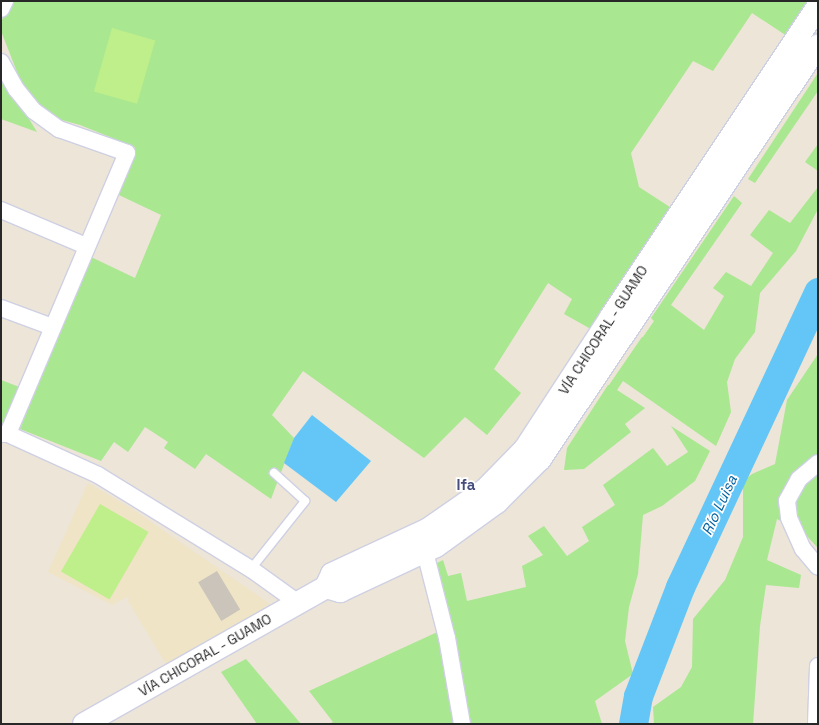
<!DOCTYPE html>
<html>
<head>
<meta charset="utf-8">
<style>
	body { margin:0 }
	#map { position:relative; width:819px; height:725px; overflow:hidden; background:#ece5d8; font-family:"Space Grotesk",sans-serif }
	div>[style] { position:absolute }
	.education>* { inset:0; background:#efe4c6 }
	.green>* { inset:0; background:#a9e790 }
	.pitch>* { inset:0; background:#bfef8b; transform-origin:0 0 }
	.water>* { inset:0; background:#63c6f6 }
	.river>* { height:29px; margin:-14.5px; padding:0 14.5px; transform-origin:14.5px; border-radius:14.5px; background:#63c6f6 }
	.building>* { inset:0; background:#cac4bb; transform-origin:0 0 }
	.roads { filter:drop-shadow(1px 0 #ced0e3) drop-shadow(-1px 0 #ced0e3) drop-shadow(0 1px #ced0e3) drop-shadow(0 -1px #ced0e3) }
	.lane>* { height:8px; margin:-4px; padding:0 4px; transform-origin:4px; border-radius:4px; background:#fff }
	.street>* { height:16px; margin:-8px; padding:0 8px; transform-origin:8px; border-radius:8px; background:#fff }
	.secondary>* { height:22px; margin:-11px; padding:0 11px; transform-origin:11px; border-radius:11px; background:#fff }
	span { translate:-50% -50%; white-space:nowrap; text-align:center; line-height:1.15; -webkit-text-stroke:3.5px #fff; paint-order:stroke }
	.street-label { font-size:14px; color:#282828 }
	.neighbourhood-label { font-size:15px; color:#464c7b; font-weight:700 }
	.water-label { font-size:15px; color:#0461a0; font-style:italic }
	.frame { position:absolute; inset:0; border:2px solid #282828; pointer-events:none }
</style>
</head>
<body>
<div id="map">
	<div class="education">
		<i style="clip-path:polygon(88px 483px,132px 509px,270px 604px,167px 666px,128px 601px,129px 596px,112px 605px,48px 572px)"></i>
	</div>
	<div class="green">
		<i style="clip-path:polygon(11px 1px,814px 1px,790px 38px,752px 13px,713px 71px,693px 61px,631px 153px,639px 187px,676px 211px,598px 333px,564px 314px,572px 299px,548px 283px,494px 369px,521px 393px,487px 435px,465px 417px,424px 458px,303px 371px,272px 415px,294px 438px,271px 499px,206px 454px,195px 469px,164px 448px,168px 442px,145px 427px,128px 452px,114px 442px,101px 461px,20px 429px,91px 257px,135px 278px,161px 215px,119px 195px,135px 147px,80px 125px,58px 119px,37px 104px,19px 77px,1px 31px,1px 22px)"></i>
		<i style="clip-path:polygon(1px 73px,37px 132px,1px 119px)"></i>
		<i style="clip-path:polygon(818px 73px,818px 91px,755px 183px,748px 179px)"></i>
		<i style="clip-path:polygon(818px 144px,818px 171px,805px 162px)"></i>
		<i style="clip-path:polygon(818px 187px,818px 209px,796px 251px,760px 293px,755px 332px,735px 359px,727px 382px,731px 412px,716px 446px,623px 381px,617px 390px,645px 408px,625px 424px,631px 432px,584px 469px,564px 470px,567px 448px,608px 385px,609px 385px,642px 337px,643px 337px,654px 321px,651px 318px,734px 196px,742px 203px,671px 305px,704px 330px,724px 296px,713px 288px,726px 272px,751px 286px,773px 253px,750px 235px,769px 210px,790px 223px)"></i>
		<i style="clip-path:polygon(818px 354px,818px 548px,805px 534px,777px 519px,767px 560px,801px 575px,799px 588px,766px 585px,760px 626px,753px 724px,654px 724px,653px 707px,681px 687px,692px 667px,693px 619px,725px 580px,743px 537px,743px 481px,752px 474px,775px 464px,787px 400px)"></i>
		<i style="clip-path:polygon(1px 380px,22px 388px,5px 428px,1px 428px)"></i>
		<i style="clip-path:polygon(671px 426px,710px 451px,695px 481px,662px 506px,643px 515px,638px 574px,629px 607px,625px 641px,633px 674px,595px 701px,602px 724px,329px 724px,333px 722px,309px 691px,444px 629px,425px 569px,443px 560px,448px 576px,461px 573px,467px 601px,526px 587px,522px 566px,543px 555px,528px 536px,544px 526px,567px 556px,589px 541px,582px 527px,615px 505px,603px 485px,653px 448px,667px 466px,688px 452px)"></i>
		<i style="clip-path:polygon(246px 659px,301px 724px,257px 724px,221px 672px)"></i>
	</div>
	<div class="pitch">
		<i style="left:112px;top:28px;width:45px;height:66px;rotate:16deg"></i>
		<i style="left:100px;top:504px;width:56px;height:78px;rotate:30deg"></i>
	</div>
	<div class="water">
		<i style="clip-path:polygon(312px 415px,371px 461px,336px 502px,284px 463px,294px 438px)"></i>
	</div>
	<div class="river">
		<i style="left:633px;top:724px;width:28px;rotate:-80deg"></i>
		<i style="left:638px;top:696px;width:117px;rotate:-68.9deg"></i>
		<i style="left:680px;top:587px;width:326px;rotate:-64.9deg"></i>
	</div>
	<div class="building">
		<i style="left:217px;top:571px;width:45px;height:22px;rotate:59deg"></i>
	</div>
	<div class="roads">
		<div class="lane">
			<i style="left:251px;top:569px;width:87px;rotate:-51.5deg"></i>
			<i style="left:305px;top:501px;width:42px;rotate:-137.9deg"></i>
		</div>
		<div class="street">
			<i style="left:1px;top:9px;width:9px;rotate:-63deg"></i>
			<i style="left:1px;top:62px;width:31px;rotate:61deg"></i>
			<i style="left:16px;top:89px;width:28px;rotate:51deg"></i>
			<i style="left:34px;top:111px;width:31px;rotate:36deg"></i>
			<i style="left:59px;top:129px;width:72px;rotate:19.4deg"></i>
			<i style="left:127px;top:153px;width:305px;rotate:113deg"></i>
			<i style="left:1px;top:210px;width:92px;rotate:23deg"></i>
			<i style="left:1px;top:308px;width:54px;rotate:20.4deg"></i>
			<i style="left:1px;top:434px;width:7px"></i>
			<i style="left:8px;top:434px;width:99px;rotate:24.5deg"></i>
			<i style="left:98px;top:475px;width:180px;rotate:31.6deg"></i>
			<i style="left:251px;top:569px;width:57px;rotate:35.7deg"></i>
			<i style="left:818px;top:463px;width:25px;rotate:140deg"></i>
			<i style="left:799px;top:479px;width:25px;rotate:119deg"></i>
			<i style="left:787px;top:501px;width:17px;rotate:83deg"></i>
			<i style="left:789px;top:518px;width:34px;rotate:66deg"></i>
			<i style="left:803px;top:549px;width:23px;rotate:50deg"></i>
			<i style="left:425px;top:552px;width:89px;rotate:75.7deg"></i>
			<i style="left:447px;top:638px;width:87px;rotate:80.1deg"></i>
			<i style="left:816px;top:724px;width:58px;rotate:-88deg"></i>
		</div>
		<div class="secondary">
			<i style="left:326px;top:587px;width:15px;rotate:16deg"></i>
			<i style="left:340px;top:591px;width:106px;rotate:-25.1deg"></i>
			<i style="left:436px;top:546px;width:75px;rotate:-35.8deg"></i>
			<i style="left:497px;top:502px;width:61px;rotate:-45deg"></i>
			<i style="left:540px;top:459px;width:498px;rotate:-56.1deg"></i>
			<i style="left:84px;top:724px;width:278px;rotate:-29.5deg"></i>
			<i style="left:326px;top:587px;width:14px;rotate:-65deg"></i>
			<i style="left:332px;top:574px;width:105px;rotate:-24.9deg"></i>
			<i style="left:427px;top:530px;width:72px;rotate:-34.8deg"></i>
			<i style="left:486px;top:489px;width:56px;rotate:-45.7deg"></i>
			<i style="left:525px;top:449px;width:158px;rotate:-56.9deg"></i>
			<i style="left:611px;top:317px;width:373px;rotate:-56.3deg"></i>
		</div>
	</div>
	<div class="street-label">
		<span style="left:603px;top:330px;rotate:-57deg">VÍA CHICORAL - GUAMO</span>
		<span style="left:205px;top:655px;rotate:-30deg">VÍA CHICORAL - GUAMO</span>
	</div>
	<div class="neighbourhood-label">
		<span style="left:466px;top:485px">Ifa</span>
	</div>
	<div class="water-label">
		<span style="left:719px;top:505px;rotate:-65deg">Río Luisa</span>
	</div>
	<div class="frame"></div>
</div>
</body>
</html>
